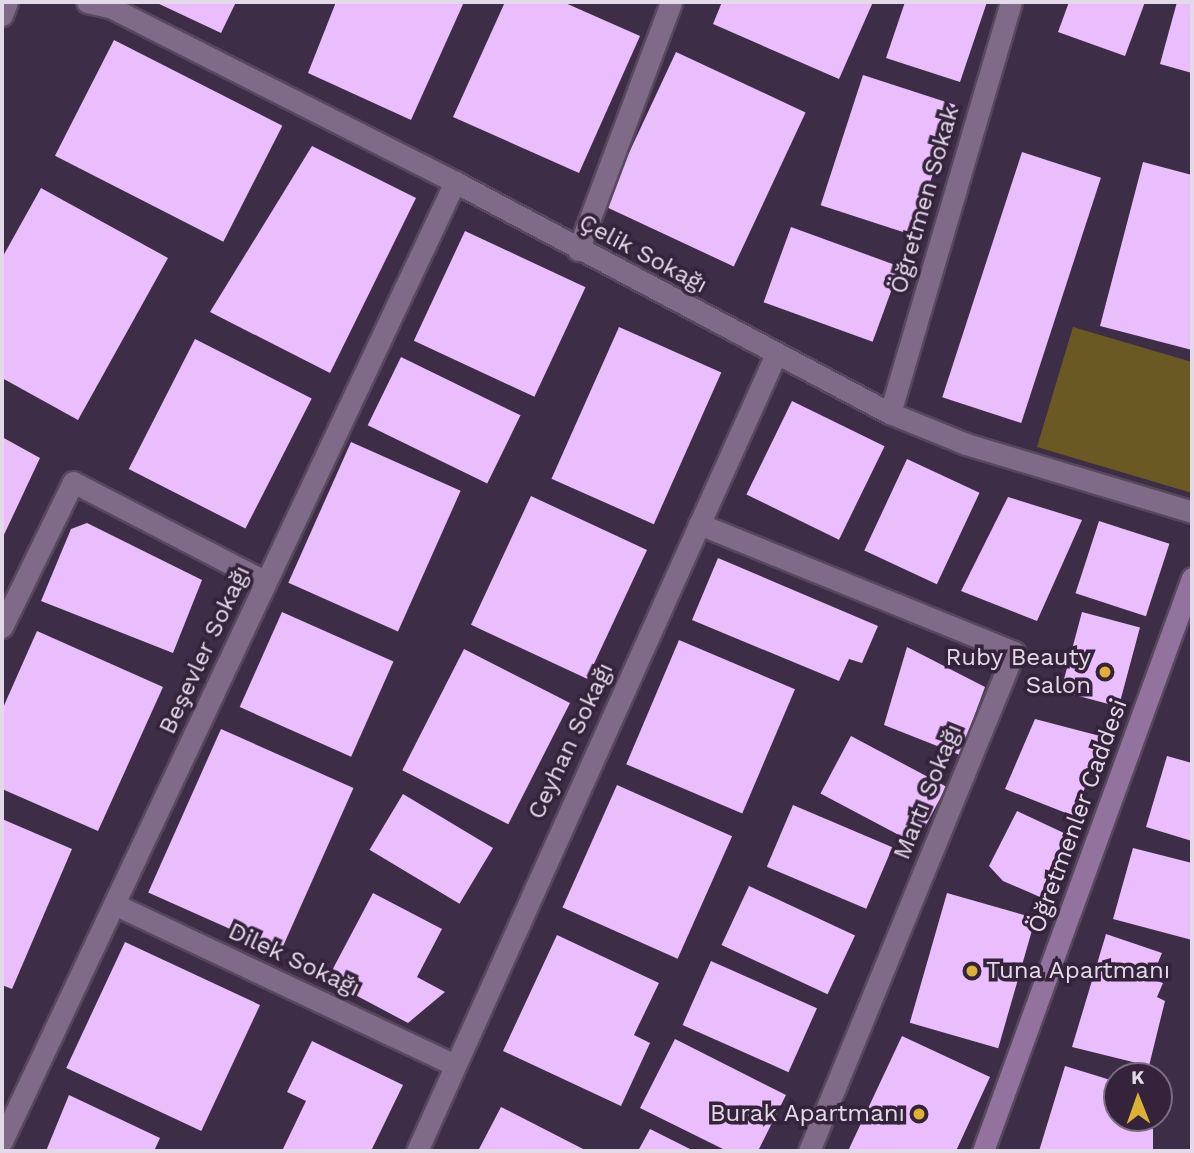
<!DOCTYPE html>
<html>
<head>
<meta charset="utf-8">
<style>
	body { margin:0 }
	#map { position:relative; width:1194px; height:1153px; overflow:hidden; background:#3e2d46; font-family:"Work Sans",sans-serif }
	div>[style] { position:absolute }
	.green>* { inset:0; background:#6b5924 }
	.building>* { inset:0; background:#eabdfd; transform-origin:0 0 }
	.roads { filter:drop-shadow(2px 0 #57485d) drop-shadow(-2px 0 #57485d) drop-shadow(0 2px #57485d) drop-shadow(0 -2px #57485d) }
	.street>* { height:21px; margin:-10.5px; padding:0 10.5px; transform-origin:10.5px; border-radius:10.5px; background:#7f6b87 }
	.secondary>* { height:21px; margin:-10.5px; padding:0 10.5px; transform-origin:10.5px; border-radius:10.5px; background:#91739e }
	.dots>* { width:19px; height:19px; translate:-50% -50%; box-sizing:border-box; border:4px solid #34233b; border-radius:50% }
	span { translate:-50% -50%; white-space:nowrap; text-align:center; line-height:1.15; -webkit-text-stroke:7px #34233b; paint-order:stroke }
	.street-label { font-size:24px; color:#e4d9e9 }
	.poi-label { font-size:24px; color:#e4d9e9 }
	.right { translate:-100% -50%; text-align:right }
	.left { translate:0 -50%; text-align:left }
	.frame { position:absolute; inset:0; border:4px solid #e4d9e9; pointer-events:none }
	.north { position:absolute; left:1103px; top:1062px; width:70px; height:70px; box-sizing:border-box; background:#34233b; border:2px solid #7a6c81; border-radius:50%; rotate:359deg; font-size:19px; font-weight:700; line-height:28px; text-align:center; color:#e4d9e9 }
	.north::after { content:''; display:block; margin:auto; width:24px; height:32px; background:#dbb233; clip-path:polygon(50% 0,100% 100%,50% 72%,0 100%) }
</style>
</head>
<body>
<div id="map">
	<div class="green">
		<i style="clip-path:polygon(1073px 327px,1192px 362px,1192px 493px,1037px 447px)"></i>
	</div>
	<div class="building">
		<i style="clip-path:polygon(155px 2px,236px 2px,221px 33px)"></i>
		<i style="clip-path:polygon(336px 2px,464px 2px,411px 120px,308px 73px)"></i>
		<i style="clip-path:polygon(505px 2px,563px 2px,640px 36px,579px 173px,453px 117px)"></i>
		<i style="clip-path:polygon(722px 2px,873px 2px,839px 79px,713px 24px)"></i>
		<i style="clip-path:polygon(905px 2px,987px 2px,960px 82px,886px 58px)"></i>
		<i style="clip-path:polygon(1069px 2px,1145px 2px,1125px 56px,1058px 32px)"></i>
		<i style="clip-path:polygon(1177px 2px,1192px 2px,1192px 73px,1160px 64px)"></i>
		<i style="left:114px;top:40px;width:189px;height:130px;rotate:27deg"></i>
		<i style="left:676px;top:52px;width:143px;height:170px;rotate:25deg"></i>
		<i style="left:863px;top:75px;width:97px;height:137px;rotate:18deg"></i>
		<i style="clip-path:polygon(312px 146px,416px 198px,330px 373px,210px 312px)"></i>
		<i style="left:1022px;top:152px;width:83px;height:258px;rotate:18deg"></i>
		<i style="clip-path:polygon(1143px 162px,1192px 175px,1192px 350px,1100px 326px)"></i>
		<i style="clip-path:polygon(41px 188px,168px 258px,78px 420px,2px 378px,2px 258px)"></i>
		<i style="left:791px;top:227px;width:116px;height:80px;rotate:20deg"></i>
		<i style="left:465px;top:231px;width:133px;height:121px;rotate:25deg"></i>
		<i style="left:619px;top:327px;width:112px;height:166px;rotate:24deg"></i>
		<i style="left:195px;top:339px;width:131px;height:146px;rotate:27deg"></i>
		<i style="left:401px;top:357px;width:133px;height:76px;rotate:26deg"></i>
		<i style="left:792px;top:401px;width:103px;height:104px;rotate:26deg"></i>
		<i style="clip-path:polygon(2px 437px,40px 458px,2px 539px)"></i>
		<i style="left:351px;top:442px;width:120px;height:154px;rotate:24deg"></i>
		<i style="left:907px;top:459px;width:80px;height:101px;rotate:25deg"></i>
		<i style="left:531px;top:496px;width:128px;height:142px;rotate:25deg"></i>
		<i style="clip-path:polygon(1008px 497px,1082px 520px,1037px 621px,961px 591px)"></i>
		<i style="left:1099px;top:521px;width:74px;height:76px;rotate:18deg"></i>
		<i style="clip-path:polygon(87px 523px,202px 580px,173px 653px,41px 601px,71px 529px)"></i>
		<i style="clip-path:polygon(718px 558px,878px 626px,862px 663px,849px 659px,839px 681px,692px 620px)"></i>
		<i style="left:282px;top:612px;width:122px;height:104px;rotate:24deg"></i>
		<i style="left:1082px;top:612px;width:60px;height:82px;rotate:15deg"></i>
		<i style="clip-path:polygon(37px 631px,163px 687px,98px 831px,2px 789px,2px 710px)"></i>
		<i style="left:679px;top:640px;width:126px;height:135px;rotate:23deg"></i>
		<i style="clip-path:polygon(907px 647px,985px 687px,960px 755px,884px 725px)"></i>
		<i style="left:464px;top:649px;width:119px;height:136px;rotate:27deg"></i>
		<i style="clip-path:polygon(1035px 719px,1100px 736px,1076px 817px,1005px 789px)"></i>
		<i style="left:221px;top:729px;width:145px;height:179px;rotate:24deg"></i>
		<i style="left:851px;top:736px;width:108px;height:65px;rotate:28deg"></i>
		<i style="clip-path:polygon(1167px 756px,1192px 763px,1192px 841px,1146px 827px)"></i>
		<i style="left:617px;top:785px;width:126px;height:134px;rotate:24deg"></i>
		<i style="left:403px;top:794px;width:105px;height:65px;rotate:31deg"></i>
		<i style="left:793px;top:805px;width:108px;height:67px;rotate:23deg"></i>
		<i style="clip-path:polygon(1017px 811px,1066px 834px,1040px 897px,1003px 881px,989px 866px)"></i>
		<i style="clip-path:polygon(2px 819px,72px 849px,12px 989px,2px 985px)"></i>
		<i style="clip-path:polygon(1133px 848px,1192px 863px,1192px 940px,1113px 919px)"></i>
		<i style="left:749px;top:886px;width:117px;height:65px;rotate:25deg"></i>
		<i style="clip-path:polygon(373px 893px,442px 929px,417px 977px,445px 992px,408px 1023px,327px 980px)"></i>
		<i style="left:947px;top:893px;width:92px;height:135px;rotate:16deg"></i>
		<i style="clip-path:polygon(1106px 934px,1162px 953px,1151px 979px,1163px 983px,1157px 997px,1165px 1001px,1149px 1066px,1072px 1047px)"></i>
		<i style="clip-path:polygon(557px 935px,659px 983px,634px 1035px,650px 1043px,621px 1106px,503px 1051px)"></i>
		<i style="left:125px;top:942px;width:149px;height:139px;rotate:25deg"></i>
		<i style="left:711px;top:961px;width:116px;height:70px;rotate:24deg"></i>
		<i style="clip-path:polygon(902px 1036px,990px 1077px,956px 1151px,848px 1151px)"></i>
		<i style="clip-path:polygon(675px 1039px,786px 1095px,758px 1151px,727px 1151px,640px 1108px)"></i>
		<i style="clip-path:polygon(312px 1041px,403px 1085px,371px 1151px,282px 1151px,306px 1101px,287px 1092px)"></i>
		<i style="clip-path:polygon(1065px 1066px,1117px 1082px,1117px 1118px,1153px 1118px,1153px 1151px,1039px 1151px)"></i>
		<i style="clip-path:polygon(69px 1095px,160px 1138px,154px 1151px,46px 1151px)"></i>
		<i style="clip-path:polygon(501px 1107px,587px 1151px,478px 1151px)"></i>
		<i style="clip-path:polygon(650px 1129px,694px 1151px,638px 1151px)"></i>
	</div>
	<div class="roads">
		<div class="street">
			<i style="left:87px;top:2px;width:26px;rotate:13deg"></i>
			<i style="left:112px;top:8px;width:385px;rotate:26.9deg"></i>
			<i style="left:455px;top:182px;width:493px;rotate:28deg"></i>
			<i style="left:890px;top:413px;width:82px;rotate:22.2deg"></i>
			<i style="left:966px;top:444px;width:236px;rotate:16.7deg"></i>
			<i style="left:2px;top:15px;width:14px;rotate:-69deg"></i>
			<i style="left:578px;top:250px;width:265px;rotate:-69.4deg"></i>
			<i style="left:890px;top:413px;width:428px;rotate:-73.6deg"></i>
			<i style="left:699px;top:524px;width:340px;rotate:22.1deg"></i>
			<i style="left:1014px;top:652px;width:539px;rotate:112.33deg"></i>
			<i style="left:2px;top:627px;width:161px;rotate:-63.9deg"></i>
			<i style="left:73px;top:482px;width:217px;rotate:27.4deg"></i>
			<i style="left:114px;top:904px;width:374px;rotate:25.3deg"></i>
			<i style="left:2px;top:1141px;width:1061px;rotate:-64.72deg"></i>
			<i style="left:417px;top:1151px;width:874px;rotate:-65.75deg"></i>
		</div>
		<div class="secondary">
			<i style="left:983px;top:1151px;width:610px;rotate:-69.96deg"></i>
		</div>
	</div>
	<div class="dots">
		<i style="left:1105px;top:672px;background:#dbb233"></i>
		<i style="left:972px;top:971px;background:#dbb233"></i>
		<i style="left:919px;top:1114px;background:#dbb233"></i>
	</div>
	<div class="street-label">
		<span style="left:925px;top:200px;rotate:-74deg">Öğretmen Sokak</span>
		<span style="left:643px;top:254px;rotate:28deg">Çelik Sokağı</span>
		<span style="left:205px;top:650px;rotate:-65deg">Beşevler Sokağı</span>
		<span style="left:571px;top:741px;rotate:-65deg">Ceyhan Sokağı</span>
		<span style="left:928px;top:792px;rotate:-68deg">Martı Sokağı</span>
		<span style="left:1078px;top:816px;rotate:-70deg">Öğretmenler Caddesi</span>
		<span style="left:294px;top:960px;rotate:25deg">Dilek Sokağı</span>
	</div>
	<div class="poi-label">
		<span class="right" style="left:1091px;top:672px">Ruby Beauty<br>Salon</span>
		<span class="left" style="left:986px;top:971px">Tuna Apartmanı</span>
		<span class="right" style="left:905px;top:1114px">Burak Apartmanı</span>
	</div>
	<div class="frame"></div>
	<div class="north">K</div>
</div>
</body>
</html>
